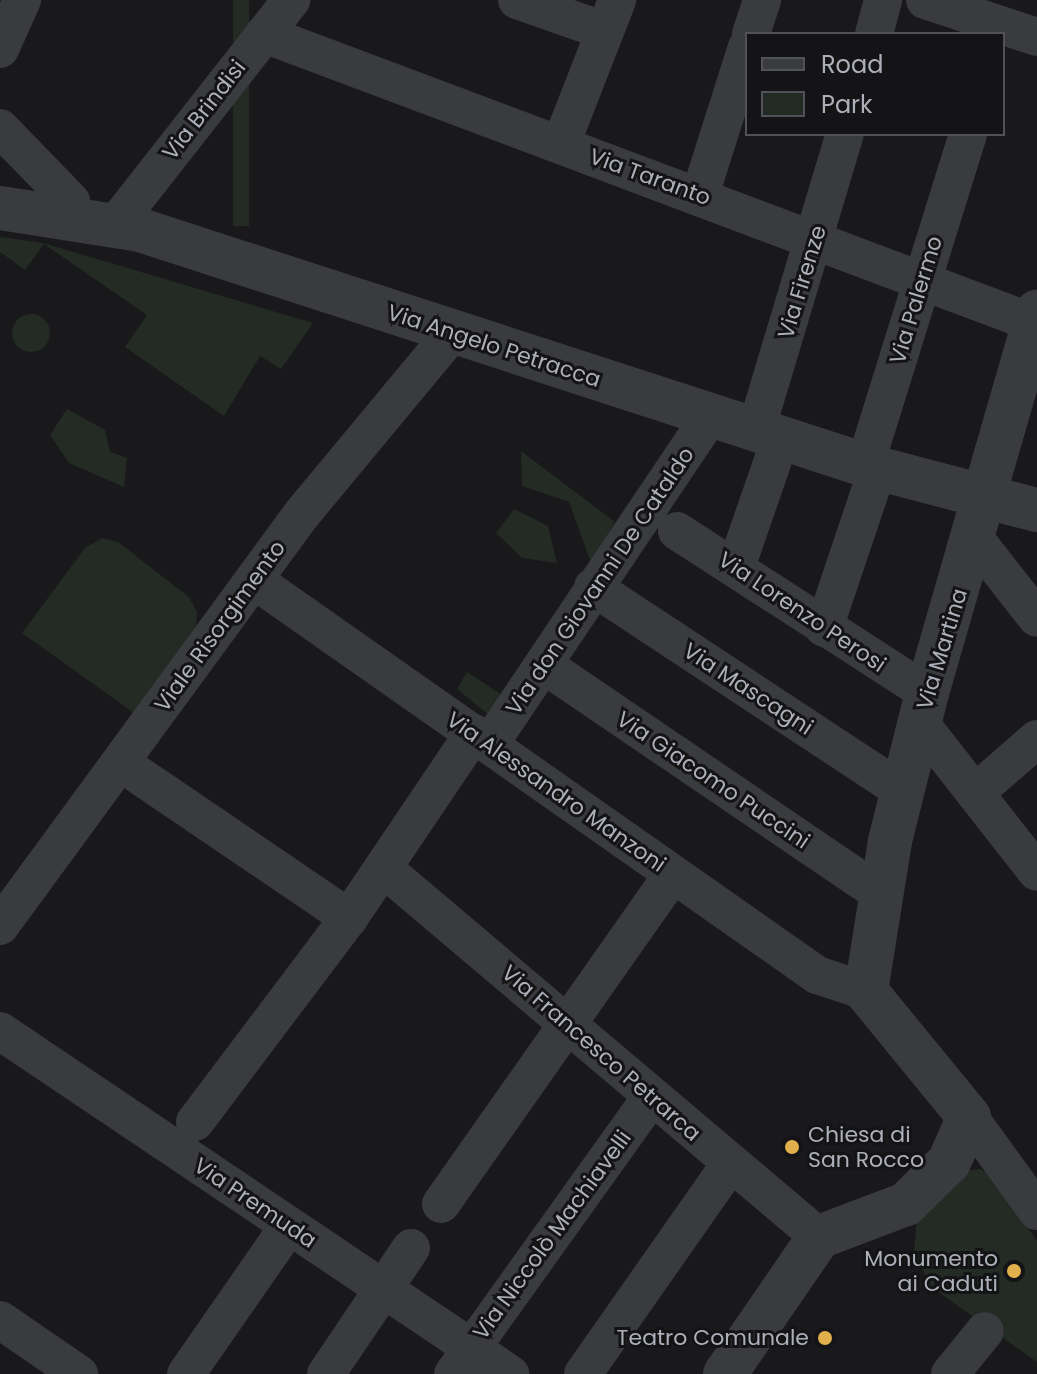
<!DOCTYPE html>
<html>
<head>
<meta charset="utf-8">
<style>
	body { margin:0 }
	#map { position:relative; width:1037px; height:1374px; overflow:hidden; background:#19191b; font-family:Poppins,sans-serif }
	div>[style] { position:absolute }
	.green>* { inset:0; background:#232b24; transform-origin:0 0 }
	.round { border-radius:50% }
	.minor>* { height:38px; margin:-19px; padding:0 19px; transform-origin:19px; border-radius:19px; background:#3a3b3f }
	.tertiary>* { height:44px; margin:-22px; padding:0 22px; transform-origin:22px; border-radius:22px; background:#3a3b3f }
	.dots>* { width:22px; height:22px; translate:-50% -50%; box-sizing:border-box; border:4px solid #141416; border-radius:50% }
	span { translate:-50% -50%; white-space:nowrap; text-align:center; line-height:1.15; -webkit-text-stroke:6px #141416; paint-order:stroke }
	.street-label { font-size:22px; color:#adb0b9 }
	.poi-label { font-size:22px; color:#adb0b9 }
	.left { translate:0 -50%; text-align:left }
	.right { translate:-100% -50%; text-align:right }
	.legend { position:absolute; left:745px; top:32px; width:260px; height:104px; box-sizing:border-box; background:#141416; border:2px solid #515257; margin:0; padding:10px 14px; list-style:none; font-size:24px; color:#adb0b9 }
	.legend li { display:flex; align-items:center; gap:16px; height:40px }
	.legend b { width:40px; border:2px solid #515257 }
</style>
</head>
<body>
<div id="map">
	<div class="green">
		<i style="left:233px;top:0;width:16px;height:226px"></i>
		<i style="clip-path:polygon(0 237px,43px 243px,313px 323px,281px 369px,260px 356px,224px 416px,125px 347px,147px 315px,44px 244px,25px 270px,0 252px)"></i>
		<i class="round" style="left:12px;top:314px;width:38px;height:38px"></i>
		<i style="clip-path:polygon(67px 409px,105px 430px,110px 452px,127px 458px,124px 487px,69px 463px,50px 435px)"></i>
		<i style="clip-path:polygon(521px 451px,615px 522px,591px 563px,569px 502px,522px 486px)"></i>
		<i style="clip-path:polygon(514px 509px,548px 526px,557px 563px,522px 558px,496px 533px)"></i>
		<i style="clip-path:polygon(102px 538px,118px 542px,189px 597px,197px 612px,196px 628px,134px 713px,22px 633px,85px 548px)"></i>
		<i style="clip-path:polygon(467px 672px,502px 695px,489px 715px,457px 689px)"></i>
		<i style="clip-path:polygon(980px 1169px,993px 1176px,1037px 1241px,1037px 1362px,930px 1286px,914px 1251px,917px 1218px,966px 1171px)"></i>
	</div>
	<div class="minor">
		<i style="left:517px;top:0;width:93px;rotate:19.4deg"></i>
		<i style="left:925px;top:0;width:118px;rotate:18.3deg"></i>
		<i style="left:264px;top:34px;width:822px;rotate:20.57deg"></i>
		<i style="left:751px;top:34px;width:36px;rotate:-72deg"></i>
		<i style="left:874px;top:34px;width:35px;rotate:-75deg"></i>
		<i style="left:0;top:49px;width:54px;rotate:-65.8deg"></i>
		<i style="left:0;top:128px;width:102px;rotate:45.8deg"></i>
		<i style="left:561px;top:144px;width:155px;rotate:-68.7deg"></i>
		<i style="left:700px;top:195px;width:155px;rotate:-72.4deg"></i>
		<i style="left:118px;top:221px;width:281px;rotate:-51.9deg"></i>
		<i style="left:756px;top:430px;width:309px;rotate:-73.3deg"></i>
		<i style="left:865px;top:465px;width:347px;rotate:-72.7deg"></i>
		<i style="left:677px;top:531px;width:298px;rotate:32.9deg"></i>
		<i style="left:975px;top:539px;width:100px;rotate:51.9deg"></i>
		<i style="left:736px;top:567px;width:138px;rotate:-70.9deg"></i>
		<i style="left:254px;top:580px;width:688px;rotate:35.05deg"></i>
		<i style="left:817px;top:975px;width:52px;rotate:18.1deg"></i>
		<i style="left:593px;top:587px;width:370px;rotate:33.4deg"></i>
		<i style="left:824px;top:628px;width:169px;rotate:-71.4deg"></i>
		<i style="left:544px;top:665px;width:409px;rotate:34.2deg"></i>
		<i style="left:920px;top:723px;width:189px;rotate:51.9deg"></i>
		<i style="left:489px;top:745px;width:396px;rotate:-56.1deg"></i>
		<i style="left:121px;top:763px;width:276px;rotate:34.2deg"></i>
		<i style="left:975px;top:793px;width:82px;rotate:-41.1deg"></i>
		<i style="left:383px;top:868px;width:571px;rotate:40.24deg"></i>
		<i style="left:0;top:926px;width:509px;rotate:-53.78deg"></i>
		<i style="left:301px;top:515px;width:236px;rotate:-50.3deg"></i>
		<i style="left:0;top:1031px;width:615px;rotate:33.92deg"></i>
		<i style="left:969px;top:1117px;width:116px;rotate:54.1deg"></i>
		<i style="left:195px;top:1122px;width:256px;rotate:-53deg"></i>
		<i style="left:349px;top:918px;width:223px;rotate:-56deg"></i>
		<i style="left:441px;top:1204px;width:402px;rotate:-54.9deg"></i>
		<i style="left:0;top:1320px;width:96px;rotate:34.4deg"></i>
		<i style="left:186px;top:1374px;width:180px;rotate:-55.2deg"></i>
		<i style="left:326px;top:1374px;width:152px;rotate:-56deg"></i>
		<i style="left:453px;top:1374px;width:340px;rotate:-54.4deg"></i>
		<i style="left:583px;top:1374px;width:256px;rotate:-55deg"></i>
		<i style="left:950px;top:1374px;width:55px;rotate:-50.9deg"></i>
	</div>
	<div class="tertiary">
		<i style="left:0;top:208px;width:142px;rotate:8.9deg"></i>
		<i style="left:140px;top:230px;width:762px;rotate:17.96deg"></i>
		<i style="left:865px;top:465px;width:178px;rotate:14.7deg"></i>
		<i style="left:725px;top:1374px;width:166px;rotate:-55.5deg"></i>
		<i style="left:819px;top:1237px;width:93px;rotate:-20.8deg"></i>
		<i style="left:906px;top:1204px;width:60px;rotate:-44.3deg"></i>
		<i style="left:949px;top:1162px;width:49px;rotate:-66deg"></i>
		<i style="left:969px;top:1117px;width:163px;rotate:-129.3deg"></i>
		<i style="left:866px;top:991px;width:152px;rotate:-80.9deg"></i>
		<i style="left:890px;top:841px;width:153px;rotate:-76deg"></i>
		<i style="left:927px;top:693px;width:397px;rotate:-73.9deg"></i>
	</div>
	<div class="dots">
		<i style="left:792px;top:1147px;background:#e1af4b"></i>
		<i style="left:1014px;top:1271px;background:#e1af4b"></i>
		<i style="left:825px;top:1338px;background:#e1af4b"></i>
	</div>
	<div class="street-label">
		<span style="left:204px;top:110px;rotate:-52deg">Via Brindisi</span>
		<span style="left:650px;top:177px;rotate:20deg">Via Taranto</span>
		<span style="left:802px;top:282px;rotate:-73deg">Via Firenze</span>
		<span style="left:916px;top:300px;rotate:-73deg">Via Palermo</span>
		<span style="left:494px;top:346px;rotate:18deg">Via Angelo Petracca</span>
		<span style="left:600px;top:581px;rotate:-56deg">Via don Giovanni De Cataldo</span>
		<span style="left:802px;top:612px;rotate:34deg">Via Lorenzo Perosi</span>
		<span style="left:220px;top:626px;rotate:-54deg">Viale Risorgimento</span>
		<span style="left:942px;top:649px;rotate:-73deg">Via Martina</span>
		<span style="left:748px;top:689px;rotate:33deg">Via Mascagni</span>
		<span style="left:713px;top:780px;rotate:34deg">Via Giacomo Puccini</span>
		<span style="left:556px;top:792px;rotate:35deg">Via Alessandro Manzoni</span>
		<span style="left:601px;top:1053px;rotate:41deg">Via Francesco Petrarca</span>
		<span style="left:255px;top:1203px;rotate:34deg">Via Premuda</span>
		<span style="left:552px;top:1235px;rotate:-54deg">Via Niccolò Machiavelli</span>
	</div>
	<div class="poi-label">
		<span class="left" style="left:808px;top:1147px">Chiesa di<br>San Rocco</span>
		<span class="right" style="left:998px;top:1271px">Monumento<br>ai Caduti</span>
		<span class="right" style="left:809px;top:1338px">Teatro Comunale</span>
	</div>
	<ul class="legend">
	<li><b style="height:10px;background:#3a3b3f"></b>Road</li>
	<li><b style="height:22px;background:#232b24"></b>Park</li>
	</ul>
</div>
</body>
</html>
